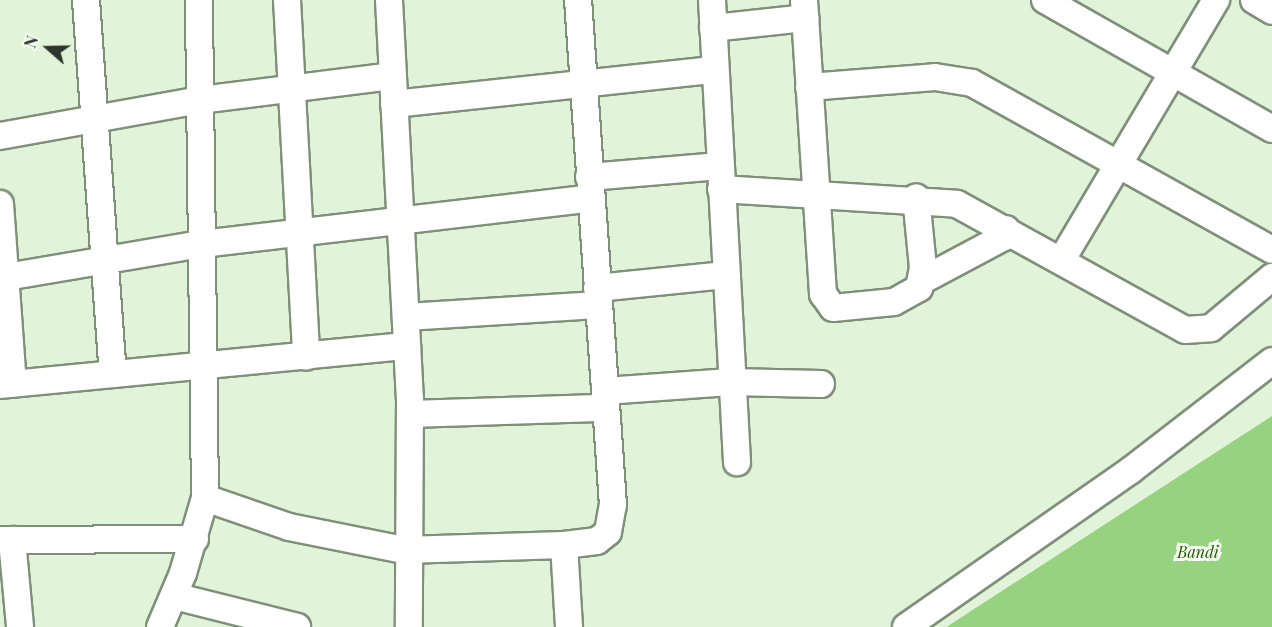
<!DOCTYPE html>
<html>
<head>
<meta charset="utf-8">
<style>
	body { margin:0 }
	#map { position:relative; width:1272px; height:627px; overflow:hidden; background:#e1f4da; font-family:"Playfair Display",serif }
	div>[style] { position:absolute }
	.water>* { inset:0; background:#96d280 }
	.roads { filter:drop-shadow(2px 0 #7f9079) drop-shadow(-2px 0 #7f9079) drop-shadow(0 2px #7f9079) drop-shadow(0 -2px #7f9079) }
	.street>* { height:26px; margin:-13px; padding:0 13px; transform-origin:13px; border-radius:13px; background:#fff }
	span { translate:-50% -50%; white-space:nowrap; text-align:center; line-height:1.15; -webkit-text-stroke:6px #f3feef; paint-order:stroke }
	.water-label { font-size:16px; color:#205700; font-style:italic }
	.north { position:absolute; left:18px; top:18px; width:60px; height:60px; -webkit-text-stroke:4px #f3feef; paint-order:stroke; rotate:290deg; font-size:16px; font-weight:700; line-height:24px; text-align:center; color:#2e352c }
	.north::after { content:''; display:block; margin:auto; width:21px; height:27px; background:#2e352c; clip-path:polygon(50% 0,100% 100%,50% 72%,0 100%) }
</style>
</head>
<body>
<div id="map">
	<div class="water">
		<i style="clip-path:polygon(1272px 416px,1272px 627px,947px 627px,951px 624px)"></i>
	</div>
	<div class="roads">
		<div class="street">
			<i style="left:86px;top:0;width:375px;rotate:85.9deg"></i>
			<i style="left:287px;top:0;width:357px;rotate:86.9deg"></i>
			<i style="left:389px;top:0;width:399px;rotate:87deg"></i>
			<i style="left:410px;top:398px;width:229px;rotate:90.3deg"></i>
			<i style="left:712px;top:0;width:463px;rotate:86.9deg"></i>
			<i style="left:804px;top:0;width:295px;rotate:86.3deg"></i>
			<i style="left:823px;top:294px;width:17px;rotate:54deg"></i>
			<i style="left:833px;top:308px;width:61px;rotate:-5.6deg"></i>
			<i style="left:894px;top:302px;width:29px;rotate:-29deg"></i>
			<i style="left:919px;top:288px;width:20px;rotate:-79deg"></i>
			<i style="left:923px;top:268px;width:71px;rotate:-95.6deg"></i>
			<i style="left:1045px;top:0;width:261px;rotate:29.6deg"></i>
			<i style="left:1254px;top:0;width:21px;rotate:31deg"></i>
			<i style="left:713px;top:28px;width:93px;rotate:-6.2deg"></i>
			<i style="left:809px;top:87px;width:126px;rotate:-4.5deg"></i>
			<i style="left:935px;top:77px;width:37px;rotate:9deg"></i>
			<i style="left:972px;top:83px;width:343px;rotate:29.1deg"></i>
			<i style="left:394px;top:104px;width:321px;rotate:-6.1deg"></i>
			<i style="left:0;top:136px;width:203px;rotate:-10.2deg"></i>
			<i style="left:200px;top:100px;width:194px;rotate:-7.1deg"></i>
			<i style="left:589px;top:177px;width:131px;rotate:-4.8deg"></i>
			<i style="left:721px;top:189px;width:236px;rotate:3.6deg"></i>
			<i style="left:957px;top:204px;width:260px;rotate:28.9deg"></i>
			<i style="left:1185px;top:330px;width:26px;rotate:-4deg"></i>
			<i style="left:1211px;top:328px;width:80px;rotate:-39.9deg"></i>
			<i style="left:0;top:204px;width:180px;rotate:85.9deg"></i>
			<i style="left:1061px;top:261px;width:304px;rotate:-59.3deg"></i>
			<i style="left:0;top:278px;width:205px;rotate:-9.6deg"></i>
			<i style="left:202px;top:244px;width:392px;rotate:-6.7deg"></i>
			<i style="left:923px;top:280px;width:92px;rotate:-28deg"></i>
			<i style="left:1004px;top:237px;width:8px;rotate:-76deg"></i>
			<i style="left:597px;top:288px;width:129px;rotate:-5.8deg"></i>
			<i style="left:406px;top:317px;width:192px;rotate:-3.6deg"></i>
			<i style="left:0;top:385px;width:409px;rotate:-5.5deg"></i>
			<i style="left:605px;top:391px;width:125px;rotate:-4.1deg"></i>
			<i style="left:730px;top:382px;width:91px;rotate:1.3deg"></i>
			<i style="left:410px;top:414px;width:196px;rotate:-1.8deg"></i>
			<i style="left:205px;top:498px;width:89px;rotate:19deg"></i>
			<i style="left:289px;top:527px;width:117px;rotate:11.3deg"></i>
			<i style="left:404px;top:550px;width:160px;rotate:-1.8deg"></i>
			<i style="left:564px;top:545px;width:33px;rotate:-7deg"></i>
			<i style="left:597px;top:541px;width:14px;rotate:-39deg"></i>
			<i style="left:608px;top:532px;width:27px;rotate:-80deg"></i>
			<i style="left:613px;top:505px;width:506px;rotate:-93.96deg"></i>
			<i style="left:0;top:540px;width:195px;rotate:-0.3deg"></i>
			<i style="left:12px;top:540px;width:87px;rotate:84.7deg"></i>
			<i style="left:564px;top:545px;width:82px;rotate:86.5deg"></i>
			<i style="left:174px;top:596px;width:127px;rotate:14.1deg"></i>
			<i style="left:160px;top:627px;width:59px;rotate:-66.9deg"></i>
			<i style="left:183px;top:573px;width:78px;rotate:-73.7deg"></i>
			<i style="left:205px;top:498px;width:498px;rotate:-90.7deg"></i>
			<i style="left:906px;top:627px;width:274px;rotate:-34.9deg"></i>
			<i style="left:1131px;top:470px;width:178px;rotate:-37.7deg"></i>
		</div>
	</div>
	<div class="water-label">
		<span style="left:1198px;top:552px">Bandi</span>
	</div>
	<div class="north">N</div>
</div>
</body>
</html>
